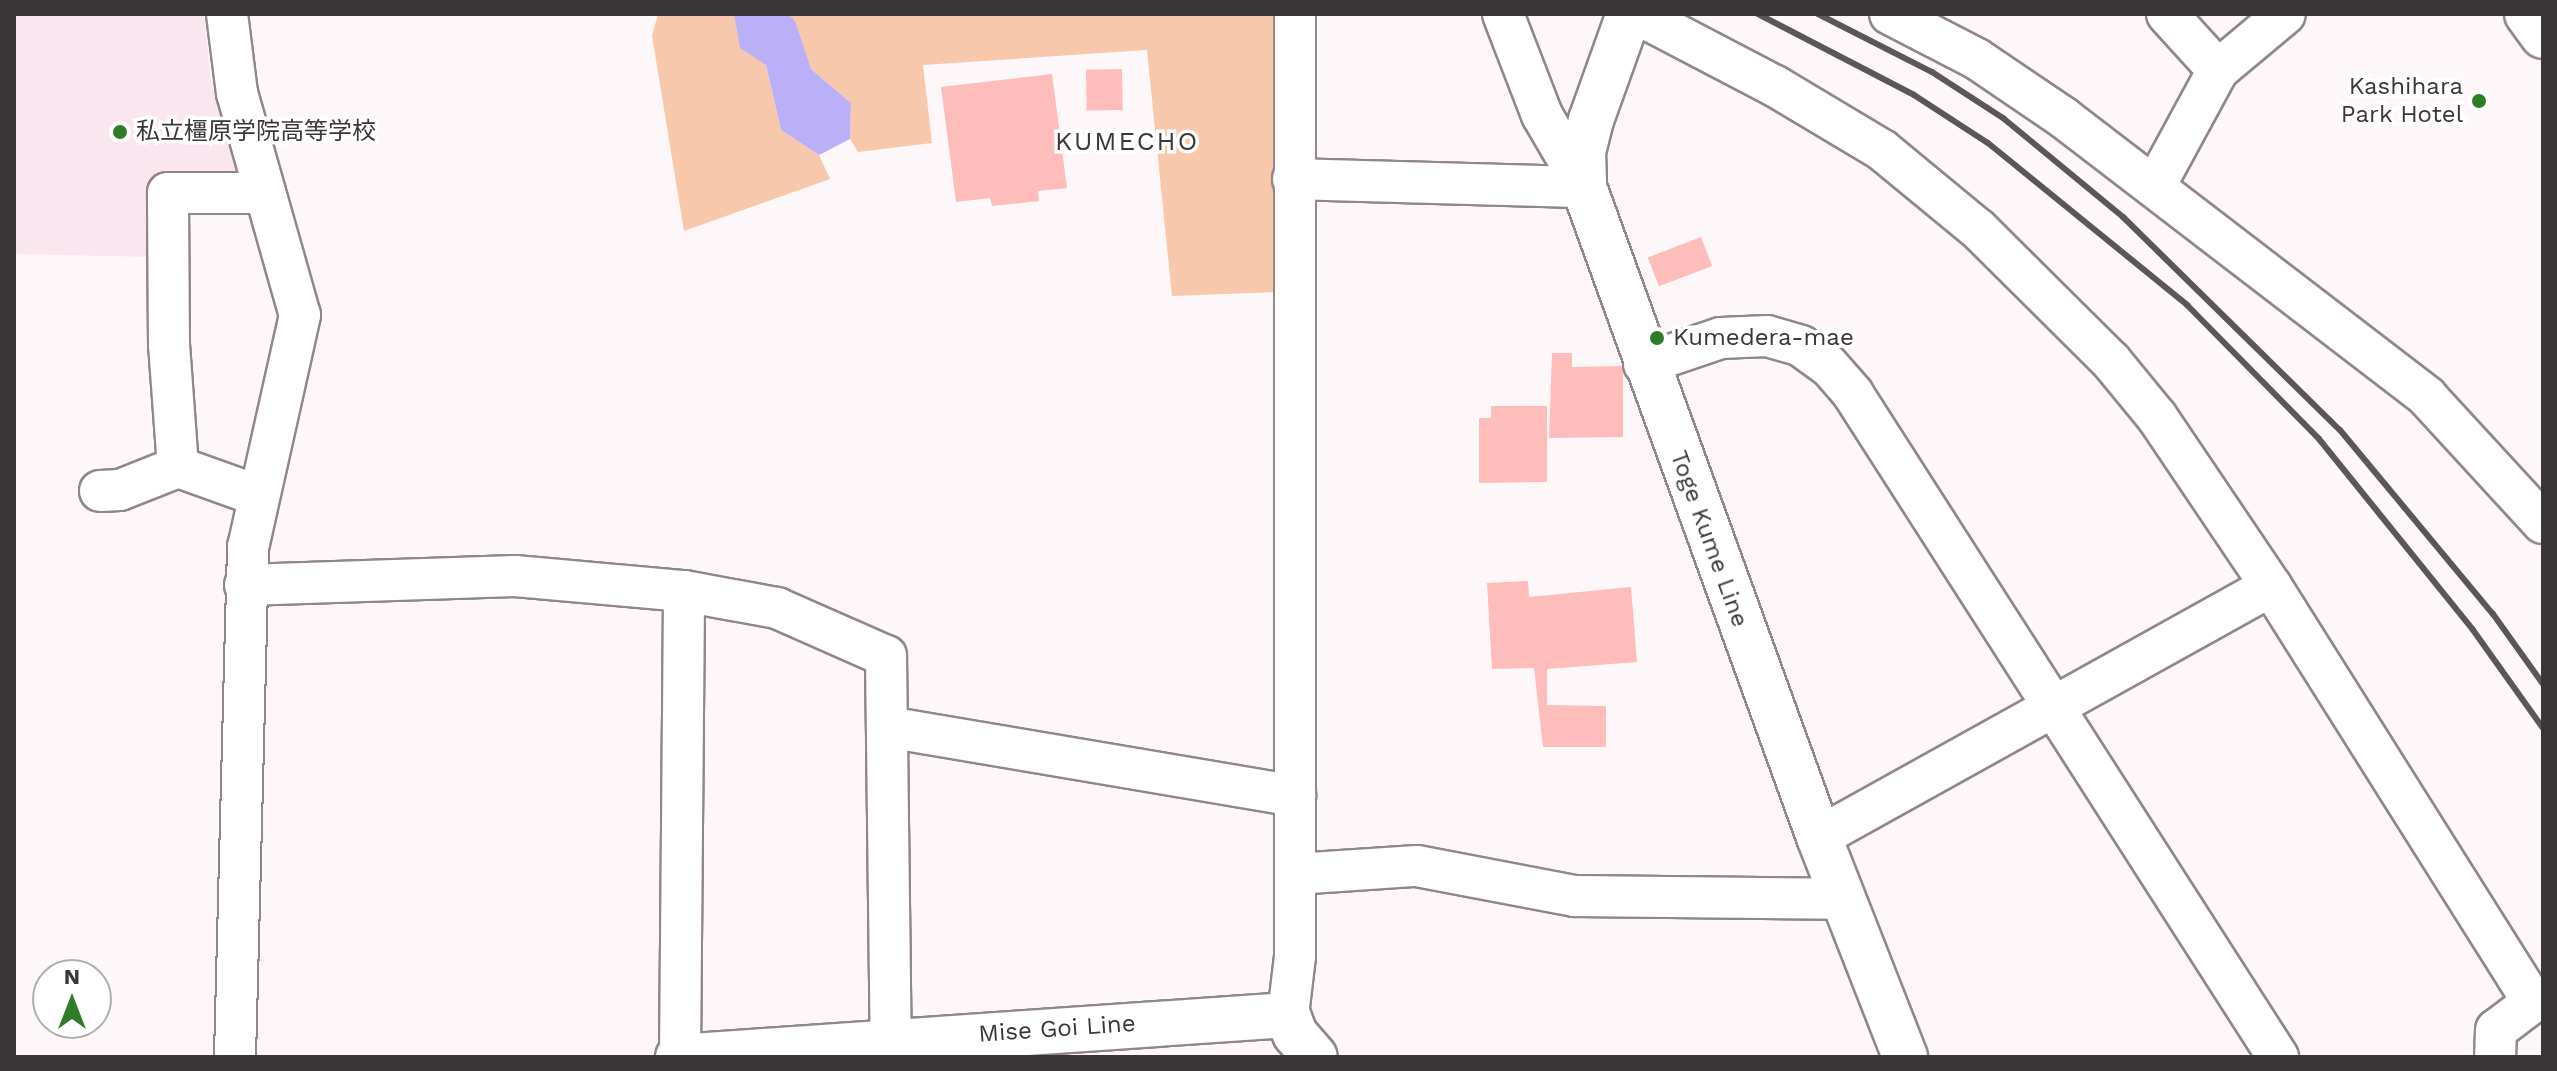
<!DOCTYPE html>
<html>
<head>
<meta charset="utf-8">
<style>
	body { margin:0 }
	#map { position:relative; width:2557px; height:1071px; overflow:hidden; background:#fef7fa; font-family:"Work Sans","Noto Sans JP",sans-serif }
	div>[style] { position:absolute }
	.built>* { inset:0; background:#fae6ee }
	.green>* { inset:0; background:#f8c8ac }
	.water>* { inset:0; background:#bbb0f8 }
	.building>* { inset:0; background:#febcba; transform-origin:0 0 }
	.roads { filter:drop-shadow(2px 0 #91868a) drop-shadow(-2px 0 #91868a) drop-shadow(0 2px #91868a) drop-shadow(0 -2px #91868a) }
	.minor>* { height:40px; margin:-20px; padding:0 20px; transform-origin:20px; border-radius:20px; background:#fff }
	.secondary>* { height:44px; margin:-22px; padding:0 22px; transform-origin:22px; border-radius:22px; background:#fff }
	.rail>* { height:6px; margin:-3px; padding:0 3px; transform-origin:3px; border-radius:3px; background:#5b5759 }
	.dots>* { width:22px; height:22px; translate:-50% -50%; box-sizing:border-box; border:4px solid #fff; border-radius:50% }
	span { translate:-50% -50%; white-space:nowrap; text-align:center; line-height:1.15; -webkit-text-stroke:7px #fff; paint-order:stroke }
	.poi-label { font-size:24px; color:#3a3638 }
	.right { translate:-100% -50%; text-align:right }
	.left { translate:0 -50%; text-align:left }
	.street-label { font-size:24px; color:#3a3638 }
	.neighbourhood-label { font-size:26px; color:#3a3638; letter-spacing:2px }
	.frame { position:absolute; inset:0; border:16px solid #3a3638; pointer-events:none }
	.north { position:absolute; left:32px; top:959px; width:80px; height:80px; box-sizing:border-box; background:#fff; border:2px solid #b0afaf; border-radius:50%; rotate:0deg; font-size:22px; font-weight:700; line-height:32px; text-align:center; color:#3a3638 }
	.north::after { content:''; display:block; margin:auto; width:28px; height:36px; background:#2e7d27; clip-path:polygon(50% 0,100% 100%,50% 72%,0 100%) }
</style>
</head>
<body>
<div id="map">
	<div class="built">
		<i style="clip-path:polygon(14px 14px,204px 14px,211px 82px,239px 183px,155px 184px,154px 257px,14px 254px)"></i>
	</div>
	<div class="green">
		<i style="clip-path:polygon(658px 14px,734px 14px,741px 48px,766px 65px,781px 130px,819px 155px,830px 179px,684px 231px,652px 36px)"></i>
		<i style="clip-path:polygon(788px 14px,1279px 14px,1276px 292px,1172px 296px,1147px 50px,923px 65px,932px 143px,858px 152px,850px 139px,851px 103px,811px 69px)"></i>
	</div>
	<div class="water">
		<i style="clip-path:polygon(734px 14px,788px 14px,795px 21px,811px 69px,851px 103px,850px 139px,819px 155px,781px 130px,766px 65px,740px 48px)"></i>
	</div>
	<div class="building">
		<i style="left:1122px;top:69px;width:41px;height:36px;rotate:89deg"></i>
		<i style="clip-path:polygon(1052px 74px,1067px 188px,1038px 191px,1039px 201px,992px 206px,990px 198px,956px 202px,941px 87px)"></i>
		<i style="left:1701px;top:237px;width:31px;height:57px;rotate:69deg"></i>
		<i style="clip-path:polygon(1552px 353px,1572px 353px,1572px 367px,1623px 366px,1623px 437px,1549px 438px)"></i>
		<i style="clip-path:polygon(1491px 406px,1547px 406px,1547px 482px,1479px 483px,1479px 418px,1491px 418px)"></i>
		<i style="clip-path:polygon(1528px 581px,1529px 597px,1631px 587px,1637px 662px,1547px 669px,1547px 705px,1606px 706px,1606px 747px,1543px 747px,1534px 668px,1492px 669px,1487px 583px)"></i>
	</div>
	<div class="roads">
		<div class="minor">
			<i style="left:227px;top:14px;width:80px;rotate:82.8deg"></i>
			<i style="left:237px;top:93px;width:231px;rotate:74.2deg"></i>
			<i style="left:300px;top:315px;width:238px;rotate:102.6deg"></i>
			<i style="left:248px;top:547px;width:510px;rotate:91.46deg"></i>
			<i style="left:1503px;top:14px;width:108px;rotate:68.9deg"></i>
			<i style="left:1542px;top:115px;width:83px;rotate:59.7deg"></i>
			<i style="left:1637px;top:14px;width:156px;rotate:27.6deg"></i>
			<i style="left:1775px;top:86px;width:125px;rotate:30.9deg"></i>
			<i style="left:1882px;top:150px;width:124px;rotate:39.5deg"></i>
			<i style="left:1978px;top:229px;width:187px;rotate:44.8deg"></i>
			<i style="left:2111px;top:361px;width:72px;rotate:50.6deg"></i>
			<i style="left:2157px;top:417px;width:204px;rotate:56deg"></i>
			<i style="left:2271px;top:586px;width:492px;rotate:57.8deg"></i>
			<i style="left:2533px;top:1002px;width:46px;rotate:142.9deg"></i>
			<i style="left:2496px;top:1030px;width:27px;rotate:92deg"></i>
			<i style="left:1890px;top:14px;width:98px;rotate:27.3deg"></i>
			<i style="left:1977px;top:59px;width:105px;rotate:34.1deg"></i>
			<i style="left:2064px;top:118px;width:458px;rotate:37.5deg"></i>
			<i style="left:2427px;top:397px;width:171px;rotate:47.4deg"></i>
			<i style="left:2167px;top:14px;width:76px;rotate:47.7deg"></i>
			<i style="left:1293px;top:179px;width:291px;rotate:1.6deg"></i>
			<i style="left:2155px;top:186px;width:132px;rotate:-61.5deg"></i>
			<i style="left:2218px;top:70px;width:87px;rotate:-39.9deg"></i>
			<i style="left:1644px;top:364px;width:81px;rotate:-18.7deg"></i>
			<i style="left:1721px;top:338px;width:46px;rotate:-2.5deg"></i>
			<i style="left:1767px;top:336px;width:35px;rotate:16deg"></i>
			<i style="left:1801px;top:346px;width:34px;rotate:36deg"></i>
			<i style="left:1829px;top:366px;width:37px;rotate:49deg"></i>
			<i style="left:1853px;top:394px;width:788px;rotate:57.34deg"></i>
			<i style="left:178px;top:467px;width:122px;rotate:-94.2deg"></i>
			<i style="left:169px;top:345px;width:152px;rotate:-90.4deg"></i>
			<i style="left:168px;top:193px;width:97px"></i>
			<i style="left:100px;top:491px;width:20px;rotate:-3deg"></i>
			<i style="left:120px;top:490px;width:62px;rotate:-21.6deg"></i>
			<i style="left:178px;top:467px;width:86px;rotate:19.7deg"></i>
			<i style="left:245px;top:585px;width:270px;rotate:-1.9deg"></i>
			<i style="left:515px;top:576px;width:170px;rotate:5.1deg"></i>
			<i style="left:684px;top:591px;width:95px;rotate:10.4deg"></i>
			<i style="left:777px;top:608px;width:119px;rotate:23.8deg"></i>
			<i style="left:886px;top:656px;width:384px;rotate:89.3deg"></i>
			<i style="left:888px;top:727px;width:413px;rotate:9.6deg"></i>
			<i style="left:1819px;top:837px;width:517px;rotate:-29.04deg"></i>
			<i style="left:1295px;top:874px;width:122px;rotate:-3.8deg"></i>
			<i style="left:1417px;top:866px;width:161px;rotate:10.8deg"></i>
			<i style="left:1575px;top:896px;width:268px;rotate:0.6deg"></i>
			<i style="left:1288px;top:1015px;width:59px;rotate:-83.2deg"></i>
			<i style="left:1295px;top:956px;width:942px;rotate:-90deg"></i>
			<i style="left:680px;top:1057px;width:466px;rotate:-89.5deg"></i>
		</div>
		<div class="secondary">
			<i style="left:1629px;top:14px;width:113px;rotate:109.7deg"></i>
			<i style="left:1591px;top:120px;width:33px;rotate:104deg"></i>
			<i style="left:1583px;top:152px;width:35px;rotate:88deg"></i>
			<i style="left:1584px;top:187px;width:691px;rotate:70.12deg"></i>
			<i style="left:1819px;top:837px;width:236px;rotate:68.6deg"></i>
			<i style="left:2527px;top:14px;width:27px;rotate:54deg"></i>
			<i style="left:678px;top:1057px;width:611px;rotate:-3.94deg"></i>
			<i style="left:1288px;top:1015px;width:20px;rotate:70deg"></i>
			<i style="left:1295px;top:1034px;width:30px;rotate:49deg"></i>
		</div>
	</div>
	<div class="rail">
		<i style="left:1758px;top:14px;width:176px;rotate:27.4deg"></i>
		<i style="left:1914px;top:95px;width:88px;rotate:33deg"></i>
		<i style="left:1988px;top:143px;width:257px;rotate:39.1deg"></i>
		<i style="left:2187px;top:305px;width:188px;rotate:45.4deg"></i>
		<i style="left:2319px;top:439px;width:245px;rotate:51.1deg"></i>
		<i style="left:2473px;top:630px;width:120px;rotate:54.5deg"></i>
		<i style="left:1818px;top:14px;width:128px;rotate:27deg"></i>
		<i style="left:1932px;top:72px;width:85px;rotate:32.9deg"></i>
		<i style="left:2003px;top:118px;width:156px;rotate:39.5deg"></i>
		<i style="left:2123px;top:217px;width:304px;rotate:44.5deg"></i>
		<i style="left:2340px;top:430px;width:239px;rotate:50.3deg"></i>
		<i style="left:2493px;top:614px;width:86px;rotate:54.5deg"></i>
	</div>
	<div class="dots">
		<i style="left:2479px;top:101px;background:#2e7d27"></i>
		<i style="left:120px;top:132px;background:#2e7d27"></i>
		<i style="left:1657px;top:338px;background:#2e7d27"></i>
	</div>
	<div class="poi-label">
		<span class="right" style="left:2463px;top:101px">Kashihara<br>Park Hotel</span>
		<span class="left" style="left:136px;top:132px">私立橿原学院高等学校</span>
		<span class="left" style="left:1673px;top:338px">Kumedera-mae</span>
	</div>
	<div class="street-label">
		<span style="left:1709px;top:539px;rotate:70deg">Toge Kume Line</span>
		<span style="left:1057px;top:1029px;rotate:-4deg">Mise Goi Line</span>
	</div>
	<div class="neighbourhood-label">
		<span style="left:1127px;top:142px">KUMECHO</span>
	</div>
	<div class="frame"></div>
	<div class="north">N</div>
</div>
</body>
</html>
